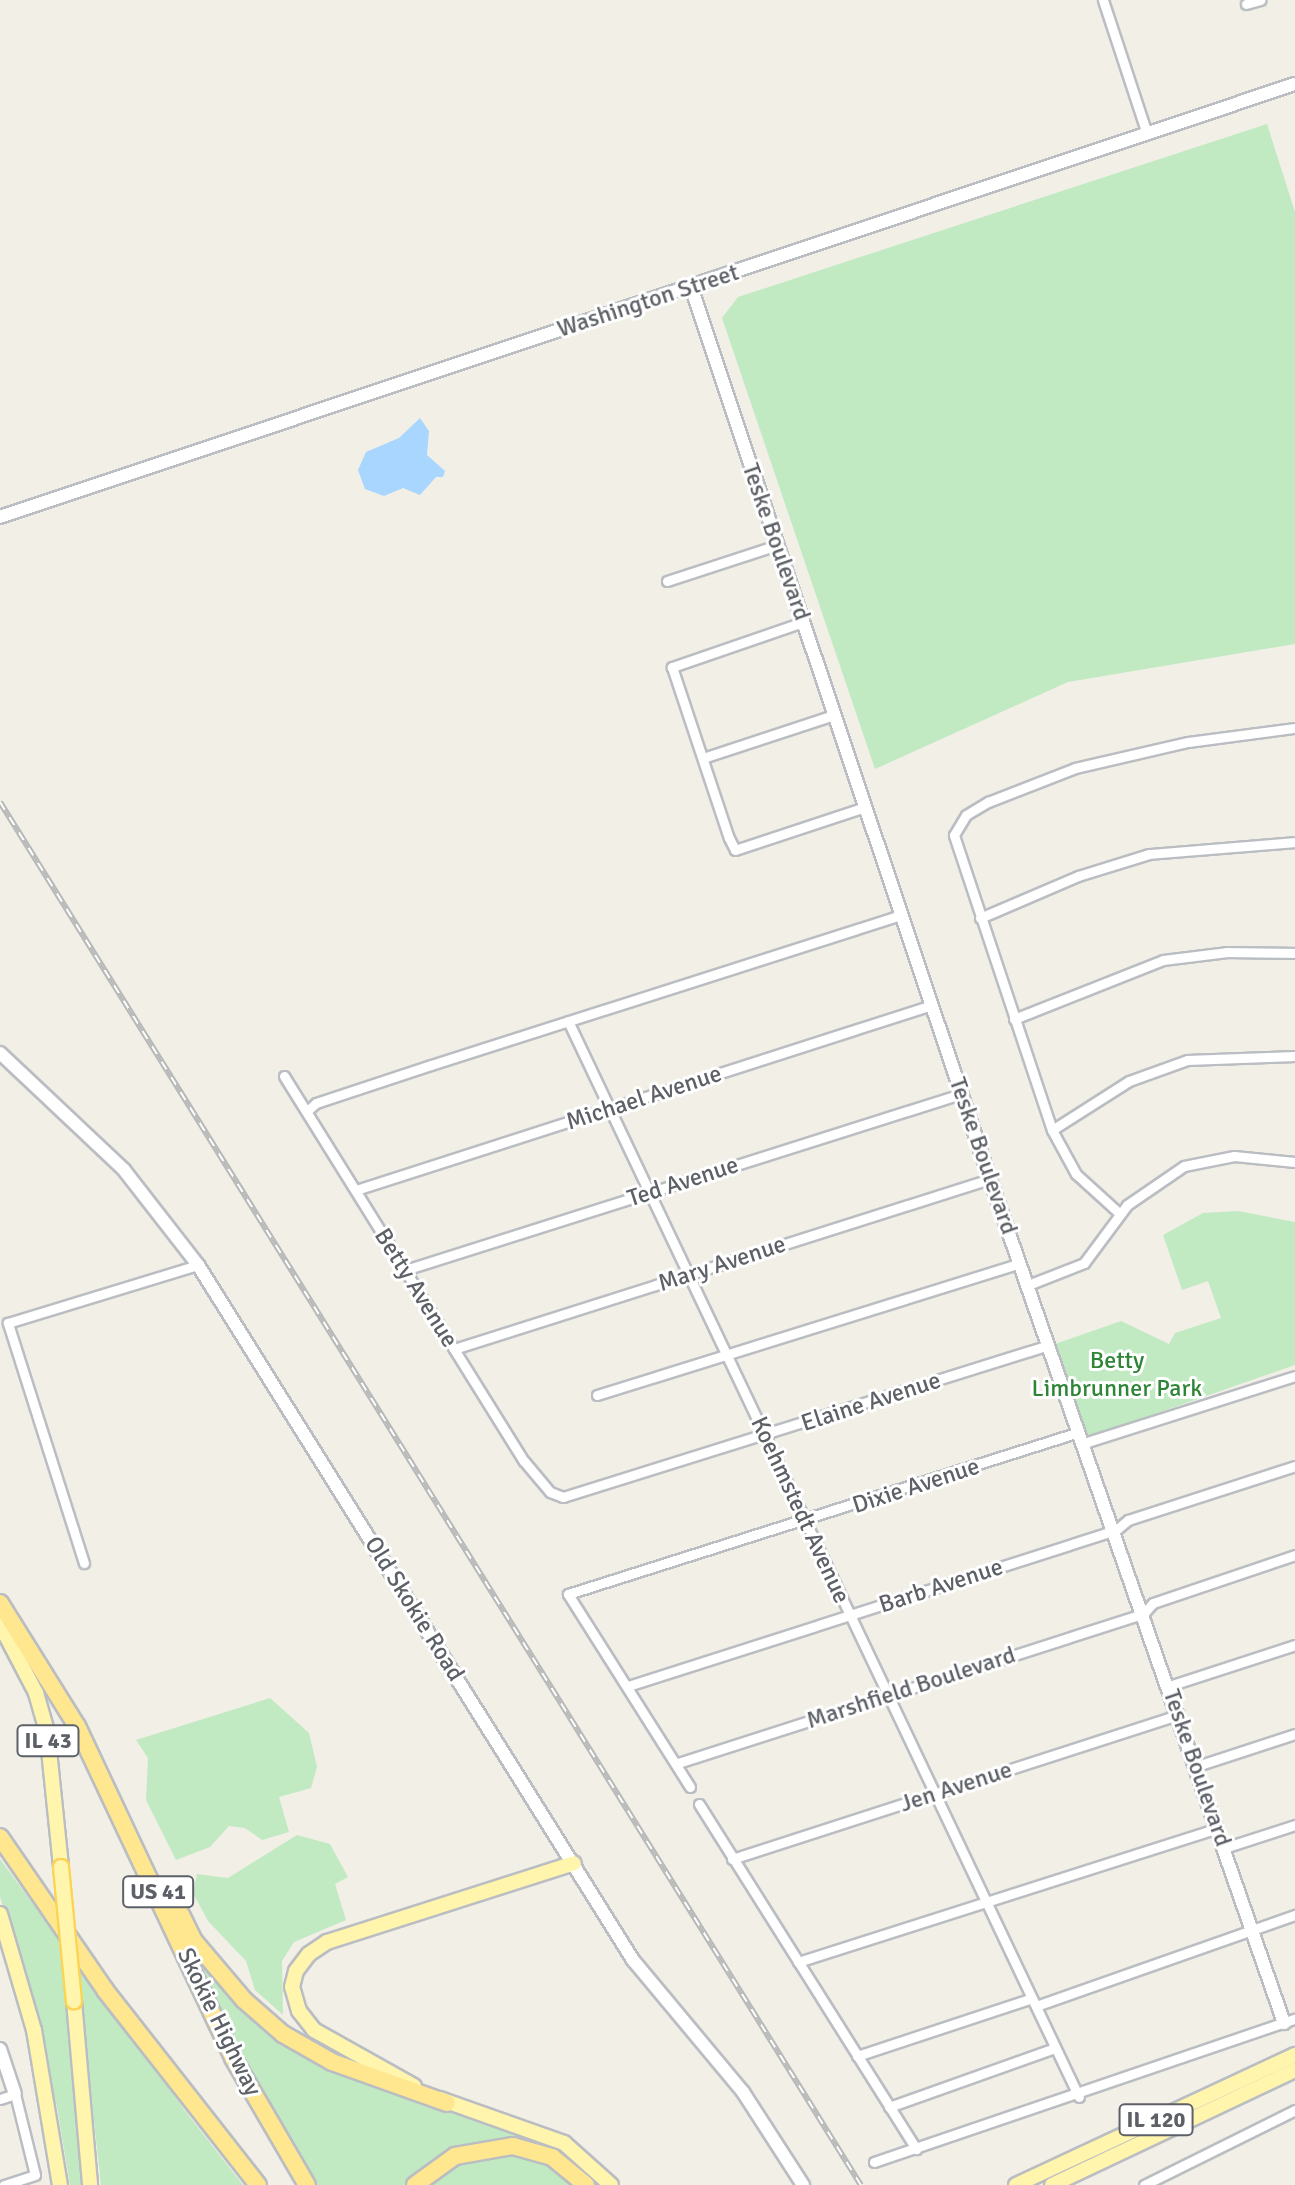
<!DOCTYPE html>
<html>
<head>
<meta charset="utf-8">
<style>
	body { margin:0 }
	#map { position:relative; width:1295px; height:2185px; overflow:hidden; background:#f1efe6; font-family:Signika,sans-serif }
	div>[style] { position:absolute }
	.green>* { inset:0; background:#c1eac3 }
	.water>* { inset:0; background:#a8d6ff }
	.roads { filter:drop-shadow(2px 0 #babdc2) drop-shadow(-2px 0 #babdc2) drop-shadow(0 2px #babdc2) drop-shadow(0 -2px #babdc2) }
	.street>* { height:9px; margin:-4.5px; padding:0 4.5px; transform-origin:4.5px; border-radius:4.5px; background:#fff }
	.secondary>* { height:12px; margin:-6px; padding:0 6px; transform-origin:6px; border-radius:6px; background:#fff }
	.primary>* { height:14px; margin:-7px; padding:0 7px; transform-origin:7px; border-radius:7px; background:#fff5ad }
	.highway>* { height:16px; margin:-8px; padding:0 8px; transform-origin:8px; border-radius:8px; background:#ffe78f }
	.rail>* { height:6px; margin-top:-3px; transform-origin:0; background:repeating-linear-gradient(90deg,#fff 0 9px,#b7b8b8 0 18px); box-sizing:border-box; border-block:2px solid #b7b8b8 }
	.bridges { filter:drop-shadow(2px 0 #fcd454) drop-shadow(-2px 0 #fcd454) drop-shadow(0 2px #fcd454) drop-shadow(0 -2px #fcd454) }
	.primary-bridge>* { height:14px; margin:-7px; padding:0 7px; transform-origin:7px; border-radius:7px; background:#fff5ad }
	span { translate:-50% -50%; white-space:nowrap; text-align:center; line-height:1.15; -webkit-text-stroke:6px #fff; paint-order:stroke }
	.shield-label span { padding:2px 6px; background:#fff; border:2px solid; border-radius:6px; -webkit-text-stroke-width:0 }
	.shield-label { font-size:22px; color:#5d6167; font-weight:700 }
	.street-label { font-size:24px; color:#5d6167 }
	.park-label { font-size:24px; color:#2f8536 }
</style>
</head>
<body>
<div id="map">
	<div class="green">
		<i style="clip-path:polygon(1267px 124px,1295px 212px,1295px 644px,1068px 682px,875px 769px,722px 318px,738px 297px)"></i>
		<i style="clip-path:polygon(1238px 1211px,1295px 1222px,1295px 1365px,1086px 1438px,1055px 1344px,1121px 1321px,1169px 1344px,1175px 1333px,1221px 1318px,1208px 1281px,1182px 1290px,1163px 1235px,1203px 1213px)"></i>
		<i style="clip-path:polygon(270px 1698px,309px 1733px,317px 1767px,311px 1788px,279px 1797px,289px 1832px,262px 1840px,245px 1828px,229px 1826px,210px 1847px,176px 1860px,146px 1800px,148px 1758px,136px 1740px)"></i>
		<i style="clip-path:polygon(297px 1835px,330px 1844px,348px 1877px,335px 1884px,346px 1920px,294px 1942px,282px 1961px,283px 2015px,255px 1990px,246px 1961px,208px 1921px,193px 1893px,197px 1874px,228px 1878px)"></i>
		<i style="clip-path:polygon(0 1859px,189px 2116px,243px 2185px,101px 2185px,82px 2012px,66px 1992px,82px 2185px,70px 2185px,57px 2107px,0 1896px)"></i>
		<i style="clip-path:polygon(167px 1899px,204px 1965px,265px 2030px,296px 2050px,556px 2146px,602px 2185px,590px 2185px,579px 2173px,500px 2140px,448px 2152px,407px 2185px,312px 2185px,252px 2081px)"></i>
		<i style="clip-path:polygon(502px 2151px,549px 2163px,576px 2185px,419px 2185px,445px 2164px)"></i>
	</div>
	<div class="water">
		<i style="clip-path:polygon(420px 418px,429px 431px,427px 455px,445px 471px,443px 477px,436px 477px,420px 495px,403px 488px,384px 496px,365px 489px,358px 470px,366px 452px,399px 438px)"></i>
	</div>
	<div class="roads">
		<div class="street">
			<i style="left:1103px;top:0;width:141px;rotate:71.8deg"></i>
			<i style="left:1246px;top:4px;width:15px;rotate:-16deg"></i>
			<i style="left:667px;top:581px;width:116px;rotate:-18.1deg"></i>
			<i style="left:803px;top:622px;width:139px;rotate:161deg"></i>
			<i style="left:672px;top:667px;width:180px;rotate:71.6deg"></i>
			<i style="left:729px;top:838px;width:13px;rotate:63deg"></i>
			<i style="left:735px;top:850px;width:137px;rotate:-18.3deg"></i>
			<i style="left:703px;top:758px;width:138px;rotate:-18.2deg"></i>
			<i style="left:980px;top:918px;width:107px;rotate:-23.2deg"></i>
			<i style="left:1078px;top:876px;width:74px;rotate:-17.2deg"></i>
			<i style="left:1149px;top:854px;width:146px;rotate:-4.7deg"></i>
			<i style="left:1014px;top:1019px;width:160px;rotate:-21.6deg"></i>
			<i style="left:1163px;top:960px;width:65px;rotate:-7deg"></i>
			<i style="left:1228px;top:952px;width:67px;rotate:0.9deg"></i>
			<i style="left:568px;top:1021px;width:1191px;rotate:64.6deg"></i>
			<i style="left:284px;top:1076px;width:454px;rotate:58.1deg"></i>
			<i style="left:524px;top:1461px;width:40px;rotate:50deg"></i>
			<i style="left:550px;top:1492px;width:14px;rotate:21deg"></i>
			<i style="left:563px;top:1497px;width:509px;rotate:-17.37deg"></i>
			<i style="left:307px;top:1111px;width:12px;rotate:-42deg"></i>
			<i style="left:316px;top:1103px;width:121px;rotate:-18.3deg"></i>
			<i style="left:431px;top:1065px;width:494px;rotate:-17.7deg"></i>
			<i style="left:1052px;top:1130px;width:91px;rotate:-32.5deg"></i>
			<i style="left:1129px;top:1081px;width:62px;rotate:-19.9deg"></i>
			<i style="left:1187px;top:1060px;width:108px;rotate:-2.1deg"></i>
			<i style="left:356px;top:1190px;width:605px;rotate:-17.81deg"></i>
			<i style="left:1119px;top:1213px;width:58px;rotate:-137.8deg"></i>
			<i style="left:1076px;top:1174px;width:50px;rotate:-118.6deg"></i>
			<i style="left:1052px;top:1130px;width:311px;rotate:-108.4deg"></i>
			<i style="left:954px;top:835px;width:23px;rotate:-59deg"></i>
			<i style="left:966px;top:815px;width:26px;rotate:-31deg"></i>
			<i style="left:988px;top:802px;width:93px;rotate:-21.3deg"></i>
			<i style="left:1075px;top:768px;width:116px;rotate:-13deg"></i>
			<i style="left:1188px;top:742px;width:108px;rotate:-7.5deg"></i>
			<i style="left:405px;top:1270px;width:583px;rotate:-17.57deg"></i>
			<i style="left:1028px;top:1285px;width:60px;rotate:-21.4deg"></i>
			<i style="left:1084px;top:1263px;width:72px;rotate:-53.4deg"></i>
			<i style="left:1127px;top:1205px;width:69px;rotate:-34.4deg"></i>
			<i style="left:1184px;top:1166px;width:51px;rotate:-11.3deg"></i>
			<i style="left:1234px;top:1156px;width:61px;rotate:5.6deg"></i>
			<i style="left:454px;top:1349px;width:562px;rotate:-17.6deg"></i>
			<i style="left:597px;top:1395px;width:443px;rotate:-17.3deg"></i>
			<i style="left:1084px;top:1443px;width:221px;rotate:-17.6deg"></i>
			<i style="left:84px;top:1563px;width:252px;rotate:-107.6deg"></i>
			<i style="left:8px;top:1323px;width:199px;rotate:-17deg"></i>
			<i style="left:628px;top:1686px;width:512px;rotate:-17.73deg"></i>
			<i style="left:1116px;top:1530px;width:16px;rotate:-40deg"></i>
			<i style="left:1128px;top:1520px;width:176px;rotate:-17.9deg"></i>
			<i style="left:1169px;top:1686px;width:133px;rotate:-18deg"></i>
			<i style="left:678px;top:1763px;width:490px;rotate:-17.8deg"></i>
			<i style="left:1144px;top:1613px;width:13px;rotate:-48deg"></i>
			<i style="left:1153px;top:1603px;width:150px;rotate:-18.7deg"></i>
			<i style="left:1197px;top:1766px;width:103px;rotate:-18.1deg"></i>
			<i style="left:690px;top:1787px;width:228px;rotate:-122.3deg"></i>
			<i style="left:568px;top:1594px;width:536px;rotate:-17.59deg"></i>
			<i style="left:699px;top:1804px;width:408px;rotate:57.8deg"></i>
			<i style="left:1224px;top:1848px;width:75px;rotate:-17.9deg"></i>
			<i style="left:732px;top:1859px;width:470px;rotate:-17.9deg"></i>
			<i style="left:798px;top:1962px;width:441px;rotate:-17.7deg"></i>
			<i style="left:1036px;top:2006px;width:275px;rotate:-19.4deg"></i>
			<i style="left:857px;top:2056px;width:184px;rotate:-18.3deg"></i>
			<i style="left:0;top:2099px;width:16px;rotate:-18deg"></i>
			<i style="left:15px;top:2094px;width:83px;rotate:76.1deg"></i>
			<i style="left:35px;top:2175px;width:33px;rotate:162deg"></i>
			<i style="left:889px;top:2107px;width:176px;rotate:-19.6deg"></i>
			<i style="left:874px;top:2162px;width:445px;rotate:-18.8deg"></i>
			<i style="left:1144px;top:2185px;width:169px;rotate:-26.4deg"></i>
		</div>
		<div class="secondary">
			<i style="left:691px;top:287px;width:941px;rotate:71.47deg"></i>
			<i style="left:990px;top:1179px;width:894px;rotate:70.79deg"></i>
			<i style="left:0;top:517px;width:1365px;rotate:-18.49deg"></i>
			<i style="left:0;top:1053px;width:170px;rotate:43.3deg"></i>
			<i style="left:124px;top:1170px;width:120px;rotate:52.1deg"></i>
			<i style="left:198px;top:1265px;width:820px;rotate:57.96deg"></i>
			<i style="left:633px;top:1960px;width:172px;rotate:50.2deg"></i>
			<i style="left:743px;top:2092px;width:111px;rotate:57.2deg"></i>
			<i style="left:0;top:2049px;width:47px;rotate:71.6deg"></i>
		</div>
		<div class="primary">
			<i style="left:0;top:1624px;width:78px;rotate:62.4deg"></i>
			<i style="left:36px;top:1693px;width:40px;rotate:74deg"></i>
			<i style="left:47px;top:1731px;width:137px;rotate:84.1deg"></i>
			<i style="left:0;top:1914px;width:121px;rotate:73.7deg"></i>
			<i style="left:34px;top:2030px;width:157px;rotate:80.5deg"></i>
			<i style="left:74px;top:2001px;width:185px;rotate:85deg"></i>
			<i style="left:414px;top:2086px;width:115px;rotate:-150.8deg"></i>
			<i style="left:314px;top:2030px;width:24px;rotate:-128deg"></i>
			<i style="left:299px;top:2011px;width:25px;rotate:-106deg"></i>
			<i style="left:292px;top:1987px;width:16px;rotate:-76deg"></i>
			<i style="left:296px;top:1971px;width:21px;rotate:-53deg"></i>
			<i style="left:309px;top:1954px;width:22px;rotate:-34deg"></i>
			<i style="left:327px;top:1942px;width:259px;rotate:-17.7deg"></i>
			<i style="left:440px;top:2099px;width:132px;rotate:19.5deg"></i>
			<i style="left:564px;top:2143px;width:63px;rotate:41.8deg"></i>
			<i style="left:1016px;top:2185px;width:308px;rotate:-25deg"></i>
			<i style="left:1052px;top:2185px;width:269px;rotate:-25.3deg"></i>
		</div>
		<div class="highway">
			<i style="left:0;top:1603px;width:145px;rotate:58deg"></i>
			<i style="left:77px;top:1726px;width:367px;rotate:64.8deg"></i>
			<i style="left:233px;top:2058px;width:147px;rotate:59.8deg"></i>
			<i style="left:0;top:1837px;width:186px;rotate:55.5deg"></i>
			<i style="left:105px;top:1990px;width:248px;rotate:51.9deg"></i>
			<i style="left:168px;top:1888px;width:59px;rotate:63.9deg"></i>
			<i style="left:194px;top:1941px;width:77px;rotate:49.7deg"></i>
			<i style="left:244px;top:2000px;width:52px;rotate:41.1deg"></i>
			<i style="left:283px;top:2034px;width:56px;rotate:29.7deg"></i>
			<i style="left:332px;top:2062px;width:122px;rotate:19.6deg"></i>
			<i style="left:415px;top:2185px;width:49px;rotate:-35.9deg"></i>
			<i style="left:455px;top:2156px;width:59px;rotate:-9.8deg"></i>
			<i style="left:513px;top:2146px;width:41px;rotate:15.8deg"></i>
			<i style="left:552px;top:2157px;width:44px;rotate:39.5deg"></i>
		</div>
	</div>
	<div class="rail">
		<i style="left:0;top:802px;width:1629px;rotate:58.1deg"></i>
	</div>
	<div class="bridges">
		<div class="primary-bridge">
			<i style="left:61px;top:1867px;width:135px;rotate:84.5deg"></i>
		</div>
	</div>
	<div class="shield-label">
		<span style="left:48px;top:1741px">IL 43</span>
		<span style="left:158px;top:1892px">US 41</span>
		<span style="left:1156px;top:2120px">IL 120</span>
	</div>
	<div class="street-label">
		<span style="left:648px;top:301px;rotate:-18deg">Washington Street</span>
		<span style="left:776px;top:542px;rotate:71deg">Teske Boulevard</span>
		<span style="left:644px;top:1098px;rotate:-18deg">Michael Avenue</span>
		<span style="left:983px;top:1156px;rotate:71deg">Teske Boulevard</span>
		<span style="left:683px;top:1182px;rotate:-18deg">Ted Avenue</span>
		<span style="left:722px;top:1264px;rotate:-18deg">Mary Avenue</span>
		<span style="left:416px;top:1288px;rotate:58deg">Betty Avenue</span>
		<span style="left:871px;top:1402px;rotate:-18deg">Elaine Avenue</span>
		<span style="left:916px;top:1486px;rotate:-18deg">Dixie Avenue</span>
		<span style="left:800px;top:1510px;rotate:65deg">Koehmstedt Avenue</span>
		<span style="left:941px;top:1586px;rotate:-18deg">Barb Avenue</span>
		<span style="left:414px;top:1609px;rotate:58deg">Old Skokie Road</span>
		<span style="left:911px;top:1688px;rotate:-18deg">Marshfield Boulevard</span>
		<span style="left:1197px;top:1768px;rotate:71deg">Teske Boulevard</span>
		<span style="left:956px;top:1787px;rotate:-18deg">Jen Avenue</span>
		<span style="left:219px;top:2022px;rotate:64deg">Skokie Highway</span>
	</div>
	<div class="park-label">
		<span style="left:1117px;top:1375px">Betty<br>Limbrunner Park</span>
	</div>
</div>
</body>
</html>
